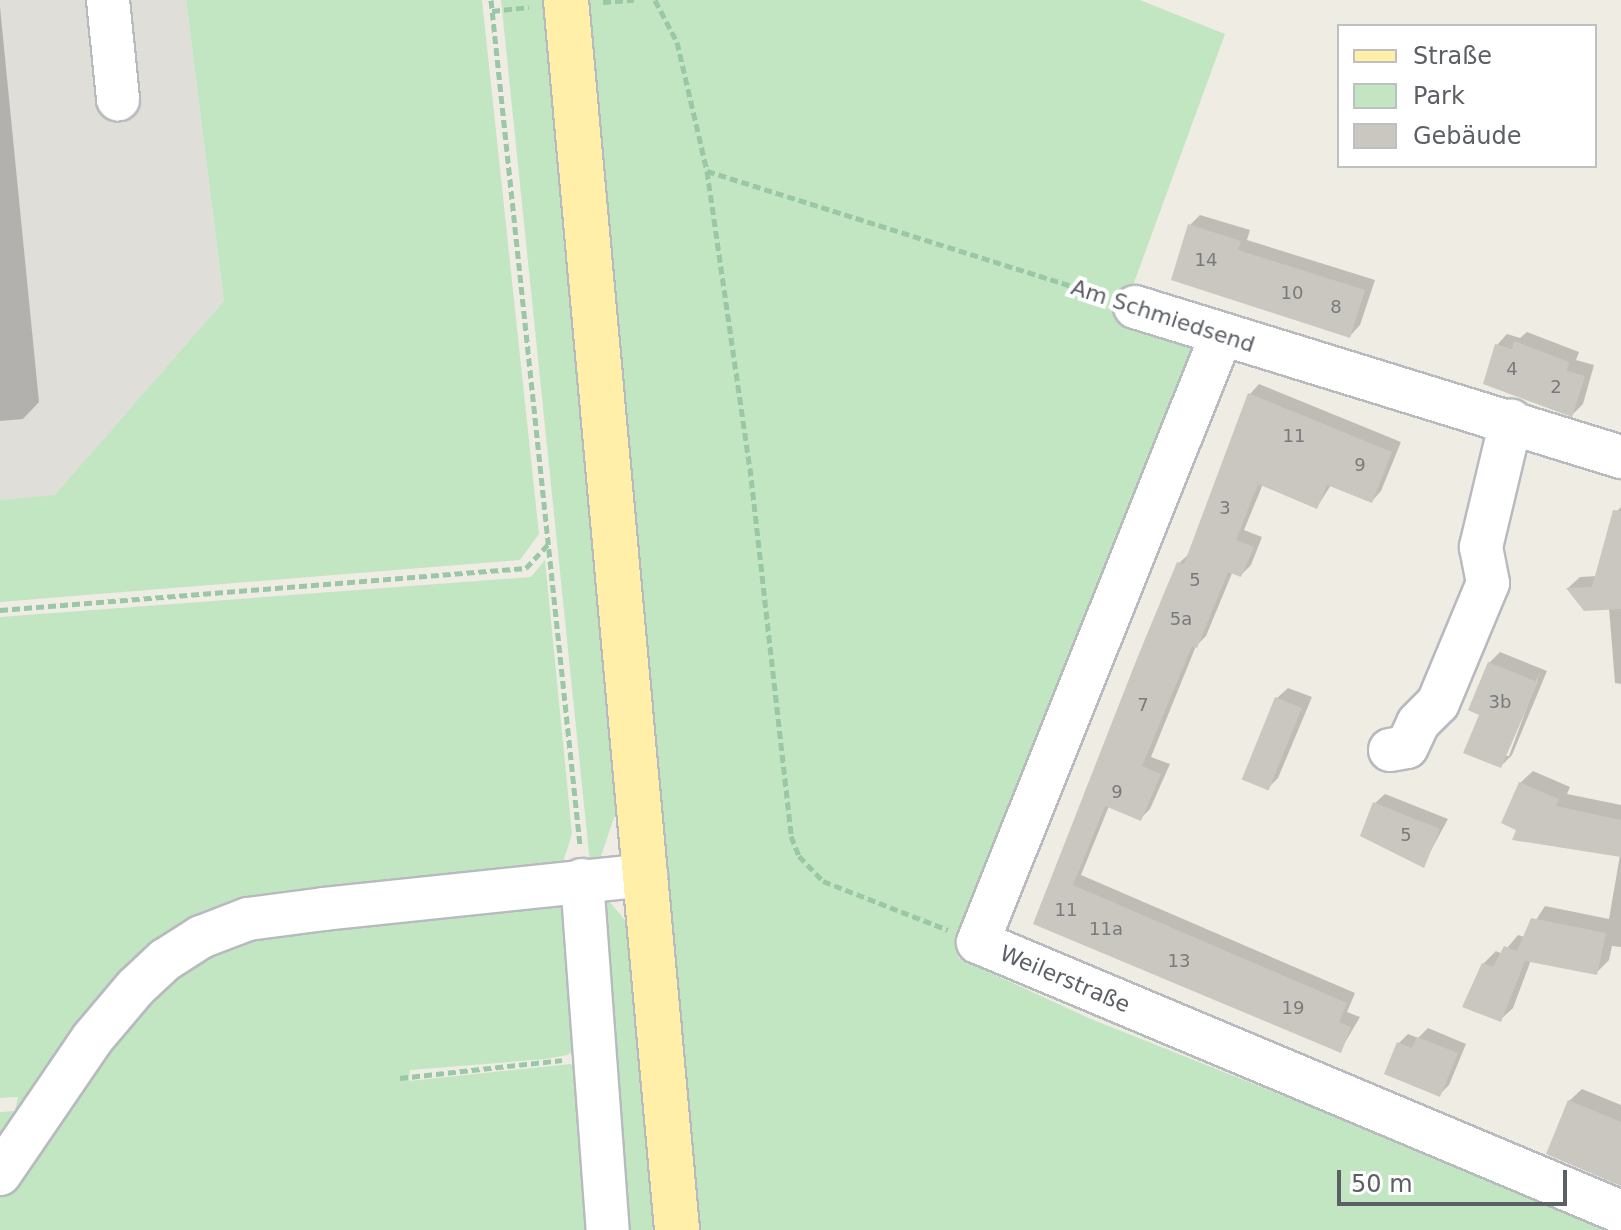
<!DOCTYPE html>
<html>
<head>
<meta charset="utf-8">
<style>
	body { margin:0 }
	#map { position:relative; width:1621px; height:1230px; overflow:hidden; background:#efece4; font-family:"DejaVu Sans",sans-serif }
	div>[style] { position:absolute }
	.industrial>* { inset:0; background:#e0ded9 }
	.green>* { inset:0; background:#c2e6c1 }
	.shadow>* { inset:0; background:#0003 }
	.building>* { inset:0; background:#cac7c1; transform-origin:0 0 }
	.path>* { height:5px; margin-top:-2.5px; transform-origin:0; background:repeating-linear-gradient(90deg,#9ac7a6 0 8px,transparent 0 12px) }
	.roads { filter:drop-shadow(2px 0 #b7babe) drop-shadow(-2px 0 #b7babe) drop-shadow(0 2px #b7babe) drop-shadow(0 -2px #b7babe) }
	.minor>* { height:42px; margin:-21px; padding:0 21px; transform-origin:21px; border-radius:21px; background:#fff }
	.major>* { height:44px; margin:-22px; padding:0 22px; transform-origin:22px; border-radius:22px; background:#ffefa9 }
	span { translate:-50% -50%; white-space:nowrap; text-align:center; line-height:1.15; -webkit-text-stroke:8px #fff; paint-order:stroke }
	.number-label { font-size:18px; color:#787a7c }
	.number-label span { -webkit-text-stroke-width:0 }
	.street-label { font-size:22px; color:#5c6065 }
	.legend { position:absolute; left:1337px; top:24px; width:260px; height:144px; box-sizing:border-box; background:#fff; border:2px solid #bebfc1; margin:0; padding:10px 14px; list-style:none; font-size:24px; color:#5c6065 }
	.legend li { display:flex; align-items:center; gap:16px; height:40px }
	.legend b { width:40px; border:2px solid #bebfc1 }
	.scale { position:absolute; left:1337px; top:1170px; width:230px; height:36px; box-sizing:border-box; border:4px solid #5c6065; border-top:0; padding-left:10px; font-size:24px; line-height:28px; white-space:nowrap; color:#5c6065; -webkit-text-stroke:6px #fff; paint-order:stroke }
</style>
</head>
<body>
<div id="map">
	<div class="industrial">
		<i style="clip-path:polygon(0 0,186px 0,224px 301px,55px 496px,0 500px)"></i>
	</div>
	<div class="green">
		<i style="clip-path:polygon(186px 0,482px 0,539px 534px,520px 560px,0 602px,0 500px,55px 495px,224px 301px)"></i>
		<i style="clip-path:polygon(501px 0,548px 0,620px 800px,600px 859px,590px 863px)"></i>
		<i style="clip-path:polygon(585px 0,1140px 0,1225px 34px,1120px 321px,1197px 342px,958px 958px,1091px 1019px,1620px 1230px,698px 1230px)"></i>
		<i style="clip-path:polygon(545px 560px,572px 834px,562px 865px,185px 932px,0 1157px,0 1112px,15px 1111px,18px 1097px,0 1098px,0 617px,531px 577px)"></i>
		<i style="clip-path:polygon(563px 891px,587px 1043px,567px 1055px,546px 1059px,410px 1070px,409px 1081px,570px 1064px,584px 1071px,603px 1230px,0 1230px,0 1193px,119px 1027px,196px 955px,248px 937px)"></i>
		<i style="clip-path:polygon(592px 893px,609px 901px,629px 925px,659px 1230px,616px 1230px)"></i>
	</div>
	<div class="shadow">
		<i style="clip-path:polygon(0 7px,39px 402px,23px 419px,0 421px)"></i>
		<i style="clip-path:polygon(1200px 215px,1250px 230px,1247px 240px,1375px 280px,1360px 325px,1350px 336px,1190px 225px)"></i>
		<i style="clip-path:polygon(1527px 332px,1579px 352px,1576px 360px,1594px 365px,1583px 404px,1572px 415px,1497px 345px,1507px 334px,1520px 338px)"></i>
		<i style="clip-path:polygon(1259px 384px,1401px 442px,1381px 491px,1372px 501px,1331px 485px,1317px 507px,1263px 484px,1244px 530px,1262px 537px,1251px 565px,1241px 575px,1233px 571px,1206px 636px,1196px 646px,1151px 757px,1170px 764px,1150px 809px,1140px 819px,1109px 806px,1081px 875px,1355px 993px,1347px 1012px,1360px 1017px,1340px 1051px,1035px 923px,1179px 563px,1190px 553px,1250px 394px)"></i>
		<i style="clip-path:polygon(1621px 507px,1621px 684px,1615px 683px,1609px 608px,1568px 588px,1580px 577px,1597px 576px,1614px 514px)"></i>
		<i style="clip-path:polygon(evenodd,1500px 652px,1547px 671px,1512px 755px,1501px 766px,1482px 714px,1489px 663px,1500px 652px,1540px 672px,1509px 756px,1504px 756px,1540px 672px)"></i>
		<i style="clip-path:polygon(1288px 688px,1312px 697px,1278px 778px,1267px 789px,1277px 698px)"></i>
		<i style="clip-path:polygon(1533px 771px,1570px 787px,1567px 794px,1621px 805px,1621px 947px,1612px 946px,1609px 960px,1596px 973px,1531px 960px,1513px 1008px,1500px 1020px,1483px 964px,1496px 951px,1502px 954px,1518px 935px,1525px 937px,1545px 906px,1609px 919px,1620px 855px,1519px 829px,1520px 783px)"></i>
		<i style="clip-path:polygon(1385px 794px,1448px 819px,1423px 865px,1375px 803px)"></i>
		<i style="clip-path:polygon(1428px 1028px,1466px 1044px,1449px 1085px,1440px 1094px,1399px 1043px,1408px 1034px,1418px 1038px)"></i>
		<i style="clip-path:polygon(1582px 1089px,1621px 1105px,1621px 1184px,1569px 1101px)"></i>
	</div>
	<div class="building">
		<i style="clip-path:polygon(1188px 224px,1241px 241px,1238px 250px,1365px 290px,1350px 338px,1171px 280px)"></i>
		<i style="clip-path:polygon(1514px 341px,1569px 362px,1567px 371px,1585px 376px,1572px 417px,1483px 384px,1495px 344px,1512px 349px)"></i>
		<i style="clip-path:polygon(1248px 393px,1392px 452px,1372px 503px,1327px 485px,1317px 509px,1258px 484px,1236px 540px,1254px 547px,1241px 577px,1228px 572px,1197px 648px,1192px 646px,1142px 766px,1161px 774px,1141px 821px,1105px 806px,1073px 885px,1347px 1003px,1339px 1022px,1351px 1027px,1341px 1053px,1033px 924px,1138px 656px,1177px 562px,1184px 564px)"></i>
		<i style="clip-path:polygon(1613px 510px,1621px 511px,1621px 609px,1584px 611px,1566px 588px,1592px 587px)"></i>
		<i style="clip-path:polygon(1488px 662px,1538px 682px,1501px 768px,1463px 753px,1479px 715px,1468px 710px)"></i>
		<i style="left:1275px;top:697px;width:29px;height:89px;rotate:22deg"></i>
		<i style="clip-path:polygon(1519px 782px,1559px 799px,1556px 806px,1621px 820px,1621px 857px,1512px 840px,1516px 830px,1501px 823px)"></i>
		<i style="clip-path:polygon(1373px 802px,1440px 829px,1424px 868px,1360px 836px)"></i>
		<i style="clip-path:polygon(1531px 918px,1606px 933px,1597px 975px,1525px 961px,1501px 1022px,1462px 1007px,1482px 963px,1493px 967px,1504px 946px,1517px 951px)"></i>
		<i style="clip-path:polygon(1417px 1037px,1458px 1053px,1440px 1097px,1384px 1074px,1397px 1042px,1412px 1048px)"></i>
		<i style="clip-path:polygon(1568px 1100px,1621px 1122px,1621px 1186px,1546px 1154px)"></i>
	</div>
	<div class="path">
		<i style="left:491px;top:0;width:851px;rotate:83.99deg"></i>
		<i style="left:655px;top:0;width:47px;rotate:62.4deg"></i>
		<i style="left:677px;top:42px;width:132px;rotate:76.9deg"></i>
		<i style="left:707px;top:171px;width:300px;rotate:81.8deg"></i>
		<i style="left:750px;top:468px;width:370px;rotate:83.6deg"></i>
		<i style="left:791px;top:836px;width:22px;rotate:68deg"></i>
		<i style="left:799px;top:856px;width:35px;rotate:46deg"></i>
		<i style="left:823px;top:881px;width:134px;rotate:21.4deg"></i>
		<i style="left:603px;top:2px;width:31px;rotate:-4deg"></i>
		<i style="left:492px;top:11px;width:37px;rotate:-6deg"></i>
		<i style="left:707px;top:171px;width:415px;rotate:17.5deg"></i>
		<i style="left:0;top:610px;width:528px;rotate:-4.57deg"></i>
		<i style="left:526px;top:568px;width:35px;rotate:-47deg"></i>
		<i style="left:400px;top:1078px;width:163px;rotate:-6.3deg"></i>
	</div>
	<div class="roads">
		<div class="minor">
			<i style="left:108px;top:0;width:100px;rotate:84.2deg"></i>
			<i style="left:1135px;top:307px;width:509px;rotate:17.15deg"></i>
			<i style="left:1221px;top:336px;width:653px;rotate:111.85deg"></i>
			<i style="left:978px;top:942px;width:697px;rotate:22.78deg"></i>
			<i style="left:1390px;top:750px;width:17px;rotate:-10deg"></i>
			<i style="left:1407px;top:747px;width:26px;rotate:-65deg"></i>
			<i style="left:1418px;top:723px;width:28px;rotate:-45deg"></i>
			<i style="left:1438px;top:703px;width:130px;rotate:-67.4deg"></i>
			<i style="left:1488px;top:583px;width:37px;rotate:-101deg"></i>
			<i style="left:1481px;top:547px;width:130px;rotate:-76.6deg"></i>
			<i style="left:582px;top:880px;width:351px;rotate:85.8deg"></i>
			<i style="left:0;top:1174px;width:163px;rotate:-55.7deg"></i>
			<i style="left:92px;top:1039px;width:68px;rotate:-49.8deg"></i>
			<i style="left:136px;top:987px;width:40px;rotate:-43deg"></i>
			<i style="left:165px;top:960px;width:43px;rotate:-32.6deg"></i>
			<i style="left:201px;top:937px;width:50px;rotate:-21deg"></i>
			<i style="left:248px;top:919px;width:77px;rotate:-7.5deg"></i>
			<i style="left:324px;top:909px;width:324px;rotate:-6deg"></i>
		</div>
		<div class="major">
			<i style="left:566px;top:0;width:1235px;rotate:84.84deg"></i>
		</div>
	</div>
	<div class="number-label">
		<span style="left:1206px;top:260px">14</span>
		<span style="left:1292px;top:293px">10</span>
		<span style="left:1336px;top:307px">8</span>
		<span style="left:1512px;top:369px">4</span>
		<span style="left:1556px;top:387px">2</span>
		<span style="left:1294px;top:436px">11</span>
		<span style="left:1360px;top:465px">9</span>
		<span style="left:1225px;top:508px">3</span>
		<span style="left:1195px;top:580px">5</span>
		<span style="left:1181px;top:619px">5a</span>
		<span style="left:1500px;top:702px">3b</span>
		<span style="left:1143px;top:705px">7</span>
		<span style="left:1117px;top:792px">9</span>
		<span style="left:1406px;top:835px">5</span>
		<span style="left:1066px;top:910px">11</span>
		<span style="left:1106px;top:929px">11a</span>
		<span style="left:1179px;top:961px">13</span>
		<span style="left:1293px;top:1008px">19</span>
	</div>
	<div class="street-label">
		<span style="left:1163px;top:316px;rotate:18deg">Am Schmiedsend</span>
		<span style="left:1065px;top:979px;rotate:23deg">Weilerstraße</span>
	</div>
	<ul class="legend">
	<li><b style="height:10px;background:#ffefa9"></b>Straße</li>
	<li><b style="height:22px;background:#c2e6c1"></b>Park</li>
	<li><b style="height:22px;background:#cac7c1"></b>Gebäude</li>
	</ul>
	<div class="scale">50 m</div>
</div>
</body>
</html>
